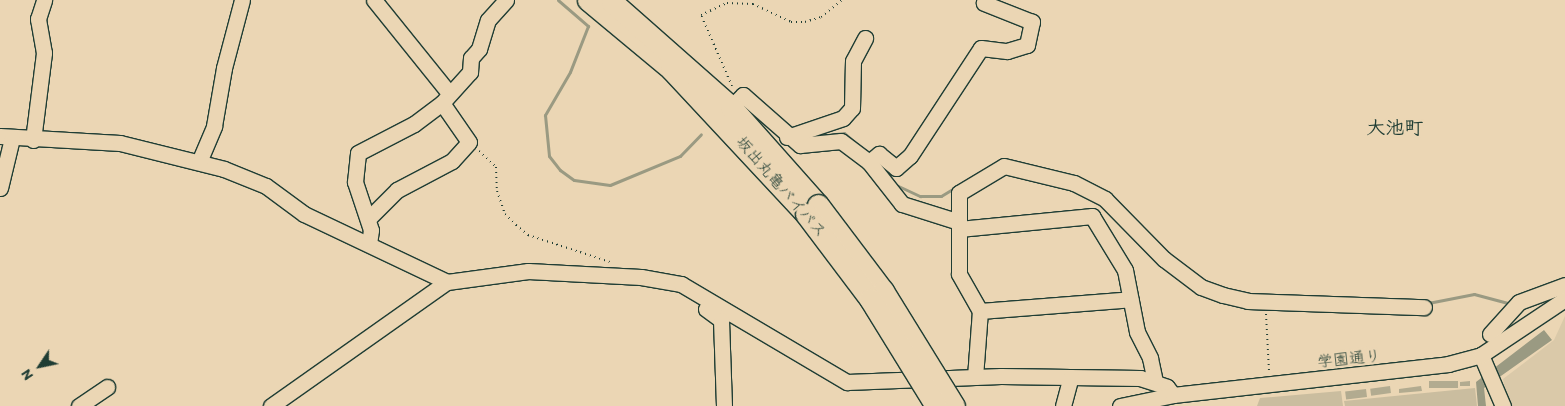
<!DOCTYPE html>
<html>
<head>
<meta charset="utf-8">
<style>
	body { margin:0 }
	#map { position:relative; width:1565px; height:406px; overflow:hidden; background:#ebd6b4; font-family:Itim,"Klee One",sans-serif }
	div>[style] { position:absolute }
	.built>* { inset:0; background:#dac9a9 }
	.green>* { inset:0; background:#cabd9f }
	.water>* { inset:0; background:#9a9a82 }
	.stream>* { height:3px; margin:-1.5px; padding:0 1.5px; transform-origin:1.5px; border-radius:1.5px; background:#9a9a82 }
	.building>* { inset:0; background:#b2ab90; transform-origin:0 0 }
	.path>* { height:2px; margin-top:-1px; transform-origin:0; background:repeating-linear-gradient(90deg,#1f3d34 0 1px,transparent 0 5px) }
	.roads { filter:drop-shadow(1px 0 #1f3d34) drop-shadow(-1px 0 #1f3d34) drop-shadow(0 1px #1f3d34) drop-shadow(0 -1px #1f3d34) }
	.minor>* { height:15px; margin:-7.5px; padding:0 7.5px; transform-origin:7.5px; border-radius:7.5px; background:#ebd6b4 }
	.highway>* { height:21px; margin:-10.5px; padding:0 10.5px; transform-origin:10.5px; border-radius:10.5px; background:#ebd6b4 }
	.bridges { filter:drop-shadow(1px 0 #1f3d34) drop-shadow(-1px 0 #1f3d34) drop-shadow(0 1px #1f3d34) drop-shadow(0 -1px #1f3d34) }
	.highway-bridge>* { height:21px; margin:-10.5px; padding:0 10.5px; transform-origin:10.5px; border-radius:10.5px; background:#ebd6b4 }
	span { translate:-50% -50%; white-space:nowrap; text-align:center; line-height:1.15; -webkit-text-stroke:4.5px #ebd6b4; paint-order:stroke }
	.street-label { font-size:16px; color:#1f3d34 }
	.quarter-label { font-size:19px; color:#1f3d34; font-weight:700 }
	.north { position:absolute; left:15px; top:341px; width:50px; height:50px; -webkit-text-stroke:4px #ebd6b4; paint-order:stroke; rotate:236deg; font-size:14px; font-weight:700; line-height:20px; text-align:center; color:#1f3d34 }
	.north::after { content:''; display:block; margin:auto; width:18px; height:22px; background:#1f3d34; clip-path:polygon(50% 0,100% 100%,50% 72%,0 100%) }
</style>
</head>
<body>
<div id="map">
	<div class="built">
		<i style="clip-path:polygon(1565px 316px,1565px 406px,1508px 406px,1503px 379px,1554px 340px)"></i>
	</div>
	<div class="green">
		<i style="clip-path:polygon(1475px 388px,1477px 406px,1345px 406px,1344px 401px)"></i>
		<i style="clip-path:polygon(1341px 391px,1343px 406px,1257px 406px,1260px 398px)"></i>
	</div>
	<div class="water">
		<i style="clip-path:polygon(1544px 330px,1552px 340px,1484px 388px,1486px 406px,1478px 406px,1476px 382px)"></i>
	</div>
	<div class="stream">
		<i style="left:558px;top:0;width:40px;rotate:41deg"></i>
		<i style="left:588px;top:26px;width:49px;rotate:111.4deg"></i>
		<i style="left:570px;top:72px;width:50px;rotate:120.2deg"></i>
		<i style="left:545px;top:115px;width:41px;rotate:84.4deg"></i>
		<i style="left:549px;top:156px;width:18px;rotate:52deg"></i>
		<i style="left:560px;top:170px;width:17px;rotate:36deg"></i>
		<i style="left:574px;top:180px;width:36px;rotate:8deg"></i>
		<i style="left:610px;top:185px;width:76px;rotate:-22.5deg"></i>
		<i style="left:680px;top:156px;width:30px;rotate:-46deg"></i>
		<i style="left:819px;top:136px;width:25px;rotate:-7deg"></i>
		<i style="left:844px;top:133px;width:28px;rotate:41deg"></i>
		<i style="left:1009px;top:160px;width:13px;rotate:13deg"></i>
		<i style="left:894px;top:184px;width:29px;rotate:25deg"></i>
		<i style="left:920px;top:196px;width:21px"></i>
		<i style="left:941px;top:196px;width:54px;rotate:-31.3deg"></i>
		<i style="left:1428px;top:303px;width:47px;rotate:-11.1deg"></i>
		<i style="left:1474px;top:294px;width:34px;rotate:15deg"></i>
	</div>
	<div class="building">
		<i style="left:1458px;top:381px;width:7px;height:29px;rotate:90deg"></i>
		<i style="clip-path:polygon(1470px 381px,1470px 386px,1460px 386px,1460px 382px)"></i>
		<i style="left:1390px;top:386px;width:7px;height:20px;rotate:82deg"></i>
		<i style="clip-path:polygon(1421px 386px,1422px 391px,1399px 393px,1399px 389px)"></i>
		<i style="left:1366px;top:389px;width:8px;height:21px;rotate:83deg"></i>
	</div>
	<div class="path">
		<i style="left:732px;top:86px;width:77px;rotate:-113.6deg"></i>
		<i style="left:701px;top:15px;width:29px;rotate:-25deg"></i>
		<i style="left:727px;top:3px;width:26px;rotate:2deg"></i>
		<i style="left:753px;top:4px;width:42px;rotate:25.3deg"></i>
		<i style="left:791px;top:22px;width:14px"></i>
		<i style="left:805px;top:22px;width:17px;rotate:-17deg"></i>
		<i style="left:821px;top:17px;width:27px;rotate:-39deg"></i>
		<i style="left:479px;top:151px;width:23px;rotate:43deg"></i>
		<i style="left:496px;top:167px;width:24px;rotate:88deg"></i>
		<i style="left:497px;top:191px;width:24px;rotate:71deg"></i>
		<i style="left:505px;top:214px;width:16px;rotate:45deg"></i>
		<i style="left:516px;top:225px;width:16px;rotate:40deg"></i>
		<i style="left:528px;top:235px;width:86px;rotate:18.2deg"></i>
		<i style="left:1266px;top:314px;width:58px;rotate:87deg"></i>
	</div>
	<div class="roads">
		<div class="minor">
			<i style="left:374px;top:0;width:119px;rotate:51.1deg"></i>
			<i style="left:731px;top:107px;width:17px;rotate:-45deg"></i>
			<i style="left:743px;top:95px;width:76px;rotate:41.3deg"></i>
			<i style="left:800px;top:145px;width:41px;rotate:-5.6deg"></i>
			<i style="left:841px;top:141px;width:35px;rotate:37deg"></i>
			<i style="left:0;top:136px;width:120px;rotate:3.3deg"></i>
			<i style="left:120px;top:143px;width:107px;rotate:14deg"></i>
			<i style="left:224px;top:169px;width:45px;rotate:22deg"></i>
			<i style="left:266px;top:186px;width:47px;rotate:36.4deg"></i>
			<i style="left:304px;top:214px;width:158px;rotate:25.4deg"></i>
			<i style="left:447px;top:282px;width:82px;rotate:-7.7deg"></i>
			<i style="left:528px;top:271px;width:113px;rotate:3deg"></i>
			<i style="left:641px;top:277px;width:41px;rotate:9.9deg"></i>
			<i style="left:681px;top:284px;width:193px;rotate:30.6deg"></i>
			<i style="left:847px;top:382px;width:154px;rotate:-2.2deg"></i>
			<i style="left:1001px;top:376px;width:139px;rotate:0.8deg"></i>
			<i style="left:1140px;top:378px;width:28px;rotate:18deg"></i>
			<i style="left:1167px;top:387px;width:10px;rotate:53deg"></i>
			<i style="left:787px;top:137px;width:59px;rotate:-18.7deg"></i>
			<i style="left:843px;top:118px;width:13px;rotate:-48deg"></i>
			<i style="left:852px;top:108px;width:47px;rotate:-88.8deg"></i>
			<i style="left:853px;top:61px;width:26px;rotate:-62deg"></i>
			<i style="left:33px;top:140px;width:88px;rotate:-82.8deg"></i>
			<i style="left:44px;top:53px;width:35px;rotate:-100deg"></i>
			<i style="left:38px;top:19px;width:20px;rotate:-72deg"></i>
			<i style="left:199px;top:162px;width:39px;rotate:-67deg"></i>
			<i style="left:214px;top:126px;width:59px;rotate:-80.2deg"></i>
			<i style="left:224px;top:68px;width:70px;rotate:-75.2deg"></i>
			<i style="left:0;top:188px;width:51px;rotate:-76.5deg"></i>
			<i style="left:368px;top:219px;width:41px;rotate:-45deg"></i>
			<i style="left:397px;top:190px;width:62px;rotate:-27.8deg"></i>
			<i style="left:452px;top:161px;width:25px;rotate:-48deg"></i>
			<i style="left:469px;top:142px;width:47px;rotate:-124.7deg"></i>
			<i style="left:956px;top:221px;width:57px;rotate:-162.5deg"></i>
			<i style="left:902px;top:204px;width:53px;rotate:-128.2deg"></i>
			<i style="left:869px;top:162px;width:13px;rotate:-39deg"></i>
			<i style="left:879px;top:154px;width:22px;rotate:39deg"></i>
			<i style="left:896px;top:168px;width:18px;rotate:-41deg"></i>
			<i style="left:910px;top:156px;width:129px;rotate:-56.7deg"></i>
			<i style="left:981px;top:48px;width:26px;rotate:7deg"></i>
			<i style="left:1007px;top:51px;width:21px;rotate:-17deg"></i>
			<i style="left:1027px;top:45px;width:24px;rotate:-78deg"></i>
			<i style="left:1032px;top:22px;width:52px;rotate:-158.4deg"></i>
			<i style="left:959px;top:229px;width:134px;rotate:-5.6deg"></i>
			<i style="left:1092px;top:216px;width:63px;rotate:58.6deg"></i>
			<i style="left:1125px;top:270px;width:63px;rotate:79deg"></i>
			<i style="left:1137px;top:332px;width:29px;rotate:63deg"></i>
			<i style="left:1150px;top:358px;width:24px;rotate:78deg"></i>
			<i style="left:369px;top:244px;width:14px;rotate:-82deg"></i>
			<i style="left:371px;top:230px;width:51px;rotate:-108.4deg"></i>
			<i style="left:355px;top:182px;width:29px;rotate:-84deg"></i>
			<i style="left:358px;top:153px;width:63px;rotate:-27.4deg"></i>
			<i style="left:414px;top:124px;width:35px;rotate:-37deg"></i>
			<i style="left:442px;top:103px;width:42px;rotate:-47.9deg"></i>
			<i style="left:470px;top:72px;width:14px;rotate:-86deg"></i>
			<i style="left:471px;top:58px;width:12px;rotate:-48deg"></i>
			<i style="left:479px;top:49px;width:30px;rotate:-73deg"></i>
			<i style="left:488px;top:20px;width:27px;rotate:-48deg"></i>
			<i style="left:706px;top:309px;width:19px;rotate:36deg"></i>
			<i style="left:721px;top:320px;width:86px;rotate:88deg"></i>
			<i style="left:980px;top:311px;width:151px;rotate:-4.5deg"></i>
			<i style="left:1490px;top:334px;width:43px;rotate:-47.8deg"></i>
			<i style="left:1519px;top:302px;width:49px;rotate:-20.3deg"></i>
			<i style="left:1481px;top:355px;width:56px;rotate:66.7deg"></i>
			<i style="left:975px;top:377px;width:66px;rotate:-85.7deg"></i>
			<i style="left:980px;top:311px;width:43px;rotate:-119.6deg"></i>
			<i style="left:959px;top:274px;width:81px;rotate:-90deg"></i>
			<i style="left:959px;top:193px;width:52px;rotate:-31deg"></i>
			<i style="left:1004px;top:166px;width:72px;rotate:13.7deg"></i>
			<i style="left:1074px;top:183px;width:35px;rotate:27deg"></i>
			<i style="left:1105px;top:199px;width:84px;rotate:45.5deg"></i>
			<i style="left:1164px;top:259px;width:46px;rotate:37.1deg"></i>
			<i style="left:1201px;top:287px;width:23px;rotate:20deg"></i>
			<i style="left:1223px;top:295px;width:26px;rotate:13deg"></i>
			<i style="left:1248px;top:301px;width:176px;rotate:2deg"></i>
			<i style="left:79px;top:406px;width:34px;rotate:-34deg"></i>
			<i style="left:271px;top:406px;width:215px;rotate:-35.2deg"></i>
			<i style="left:1063px;top:406px;width:30px;rotate:-75deg"></i>
			<i style="left:1120px;top:406px;width:54px;rotate:-11.7deg"></i>
			<i style="left:1173px;top:395px;width:277px;rotate:-6.4deg"></i>
			<i style="left:1448px;top:364px;width:34px;rotate:-15deg"></i>
			<i style="left:1481px;top:355px;width:101px;rotate:-33.7deg"></i>
		</div>
		<div class="highway">
			<i style="left:588px;top:0;width:108px;rotate:39.7deg"></i>
			<i style="left:671px;top:69px;width:198px;rotate:47deg"></i>
			<i style="left:612px;top:2px;width:159px;rotate:41.4deg"></i>
			<i style="left:731px;top:107px;width:131px;rotate:48.4deg"></i>
		</div>
	</div>
	<div class="bridges">
		<div class="highway-bridge">
			<i style="left:818px;top:205px;width:108px;rotate:52.9deg"></i>
			<i style="left:883px;top:291px;width:135px;rotate:58.3deg"></i>
			<i style="left:806px;top:214px;width:106px;rotate:53deg"></i>
			<i style="left:870px;top:299px;width:126px;rotate:58.3deg"></i>
		</div>
	</div>
	<div class="street-label">
		<span style="left:781px;top:187px;rotate:49deg">坂出丸亀バイパス</span>
		<span style="left:1349px;top:359px;rotate:-6deg">学園通り</span>
	</div>
	<div class="quarter-label">
		<span style="left:1395px;top:128px">大池町</span>
	</div>
	<div class="north">N</div>
</div>
</body>
</html>
